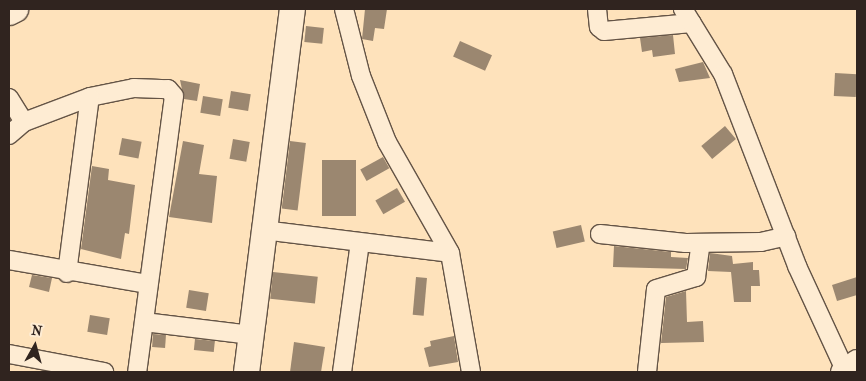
<!DOCTYPE html>
<html>
<head>
<meta charset="utf-8">
<style>
	body { margin:0 }
	#map { position:relative; width:866px; height:381px; overflow:hidden; background:#fee2bb; font-family:"IM FELL French Canon",serif }
	div>[style] { position:absolute }
	.building>* { inset:0; background:#9b8770; transform-origin:0 0 }
	.roads { filter:drop-shadow(1px 0 #645446) drop-shadow(-1px 0 #645446) drop-shadow(0 1px #645446) drop-shadow(0 -1px #645446) }
	.street>* { height:18px; margin:-9px; padding:0 9px; transform-origin:9px; border-radius:9px; background:#feecd3 }
	.secondary>* { height:25px; margin:-12.5px; padding:0 12.5px; transform-origin:12.5px; border-radius:12.5px; background:#feecd3 }
	span { translate:-50% -50%; white-space:nowrap; text-align:center; line-height:1.15; -webkit-text-stroke:4px #feecd3; paint-order:stroke }
	.frame { position:absolute; inset:0; border:10px solid #30241f; pointer-events:none }
	.north { position:absolute; left:10px; top:321px; width:50px; height:50px; -webkit-text-stroke:4px #feecd3; paint-order:stroke; rotate:7deg; font-size:14px; font-weight:700; line-height:20px; text-align:center; color:#30241f }
	.north::after { content:''; display:block; margin:auto; width:18px; height:22px; background:#30241f; clip-path:polygon(50% 0,100% 100%,50% 72%,0 100%) }
</style>
</head>
<body>
<div id="map">
	<div class="building">
		<i style="clip-path:polygon(365px 9px,387px 9px,384px 29px,375px 28px,373px 41px,362px 39px)"></i>
		<i style="left:306px;top:26px;width:18px;height:16px;rotate:6deg"></i>
		<i style="clip-path:polygon(673px 35px,675px 54px,653px 57px,652px 50px,642px 52px,640px 38px)"></i>
		<i style="left:460px;top:41px;width:35px;height:17px;rotate:24deg"></i>
		<i style="clip-path:polygon(703px 62px,710px 78px,679px 82px,675px 69px)"></i>
		<i style="left:835px;top:73px;width:22px;height:23px;rotate:3deg"></i>
		<i style="clip-path:polygon(180px 80px,200px 84px,197px 101px,184px 99px)"></i>
		<i style="left:231px;top:91px;width:20px;height:17px;rotate:9deg"></i>
		<i style="left:203px;top:96px;width:20px;height:17px;rotate:9deg"></i>
		<i style="left:725px;top:126px;width:17px;height:31px;rotate:50deg"></i>
		<i style="left:122px;top:138px;width:20px;height:17px;rotate:11deg"></i>
		<i style="left:233px;top:139px;width:17px;height:20px;rotate:10deg"></i>
		<i style="clip-path:polygon(183px 141px,204px 145px,199px 174px,217px 176px,212px 223px,169px 217px)"></i>
		<i style="left:290px;top:141px;width:16px;height:68px;rotate:7deg"></i>
		<i style="left:383px;top:157px;width:13px;height:26px;rotate:61deg"></i>
		<i style="left:322px;top:160px;width:34px;height:56px"></i>
		<i style="clip-path:polygon(92px 166px,109px 169px,108px 180px,135px 185px,129px 234px,125px 233px,121px 259px,81px 249px)"></i>
		<i style="left:397px;top:188px;width:16px;height:25px;rotate:60deg"></i>
		<i style="left:581px;top:225px;width:17px;height:29px;rotate:77deg"></i>
		<i style="clip-path:polygon(614px 246px,671px 252px,671px 257px,688px 258px,686px 269px,613px 267px)"></i>
		<i style="clip-path:polygon(710px 253px,732px 256px,733px 264px,753px 262px,753px 270px,759px 270px,760px 286px,751px 286px,751px 302px,734px 302px,731px 272px,708px 271px)"></i>
		<i style="left:273px;top:272px;width:45px;height:27px;rotate:6deg"></i>
		<i style="clip-path:polygon(32px 275px,52px 278px,49px 292px,29px 287px)"></i>
		<i style="left:416px;top:277px;width:11px;height:38px;rotate:5deg"></i>
		<i style="clip-path:polygon(857px 277px,857px 295px,837px 301px,832px 285px)"></i>
		<i style="left:189px;top:290px;width:20px;height:18px;rotate:9deg"></i>
		<i style="clip-path:polygon(686px 291px,687px 322px,703px 321px,704px 342px,661px 343px,666px 297px)"></i>
		<i style="left:90px;top:315px;width:20px;height:17px;rotate:9deg"></i>
		<i style="left:153px;top:334px;width:13px;height:13px;rotate:4deg"></i>
		<i style="clip-path:polygon(454px 336px,458px 362px,429px 367px,424px 348px,431px 346px,430px 341px)"></i>
		<i style="left:195px;top:339px;width:20px;height:11px;rotate:6deg"></i>
		<i style="clip-path:polygon(294px 342px,325px 347px,321px 372px,290px 372px)"></i>
	</div>
	<div class="roads">
		<div class="street">
			<i style="left:344px;top:9px;width:69px;rotate:75.8deg"></i>
			<i style="left:361px;top:76px;width:71px;rotate:68.5deg"></i>
			<i style="left:387px;top:142px;width:128px;rotate:60.4deg"></i>
			<i style="left:450px;top:253px;width:121px;rotate:80deg"></i>
			<i style="left:597px;top:9px;width:18px;rotate:84deg"></i>
			<i style="left:599px;top:27px;width:6px;rotate:39deg"></i>
			<i style="left:604px;top:31px;width:88px;rotate:-5.2deg"></i>
			<i style="left:683px;top:9px;width:76px;rotate:58.4deg"></i>
			<i style="left:723px;top:74px;width:206px;rotate:68.9deg"></i>
			<i style="left:797px;top:266px;width:117px;rotate:65.2deg"></i>
			<i style="left:9px;top:98px;width:28px;rotate:58deg"></i>
			<i style="left:9px;top:135px;width:20px;rotate:-41deg"></i>
			<i style="left:24px;top:122px;width:71px;rotate:-20.7deg"></i>
			<i style="left:90px;top:97px;width:45px;rotate:-11.6deg"></i>
			<i style="left:134px;top:88px;width:34px;rotate:2deg"></i>
			<i style="left:168px;top:89px;width:9px;rotate:49deg"></i>
			<i style="left:174px;top:96px;width:278px;rotate:97.6deg"></i>
			<i style="left:263px;top:230px;width:188px;rotate:7deg"></i>
			<i style="left:600px;top:234px;width:86px;rotate:6deg"></i>
			<i style="left:686px;top:243px;width:75px;rotate:-0.8deg"></i>
			<i style="left:761px;top:242px;width:26px;rotate:-13deg"></i>
			<i style="left:9px;top:260px;width:141px;rotate:9.8deg"></i>
			<i style="left:67px;top:273px;width:177px;rotate:-82.6deg"></i>
			<i style="left:144px;top:322px;width:108px;rotate:6.9deg"></i>
			<i style="left:9px;top:354px;width:97px;rotate:10.7deg"></i>
			<i style="left:342px;top:372px;width:130px;rotate:-82.1deg"></i>
			<i style="left:647px;top:372px;width:83px;rotate:-83.8deg"></i>
			<i style="left:656px;top:289px;width:42px;rotate:-16.7deg"></i>
			<i style="left:696px;top:277px;width:34px;rotate:-82deg"></i>
		</div>
		<div class="secondary">
			<i style="left:9px;top:12px;width:7px;rotate:-27deg"></i>
			<i style="left:246px;top:372px;width:366px;rotate:-82.8deg"></i>
			<i style="left:843px;top:372px;width:17px;rotate:-36deg"></i>
		</div>
	</div>
	<div class="frame"></div>
	<div class="north">N</div>
</div>
</body>
</html>
